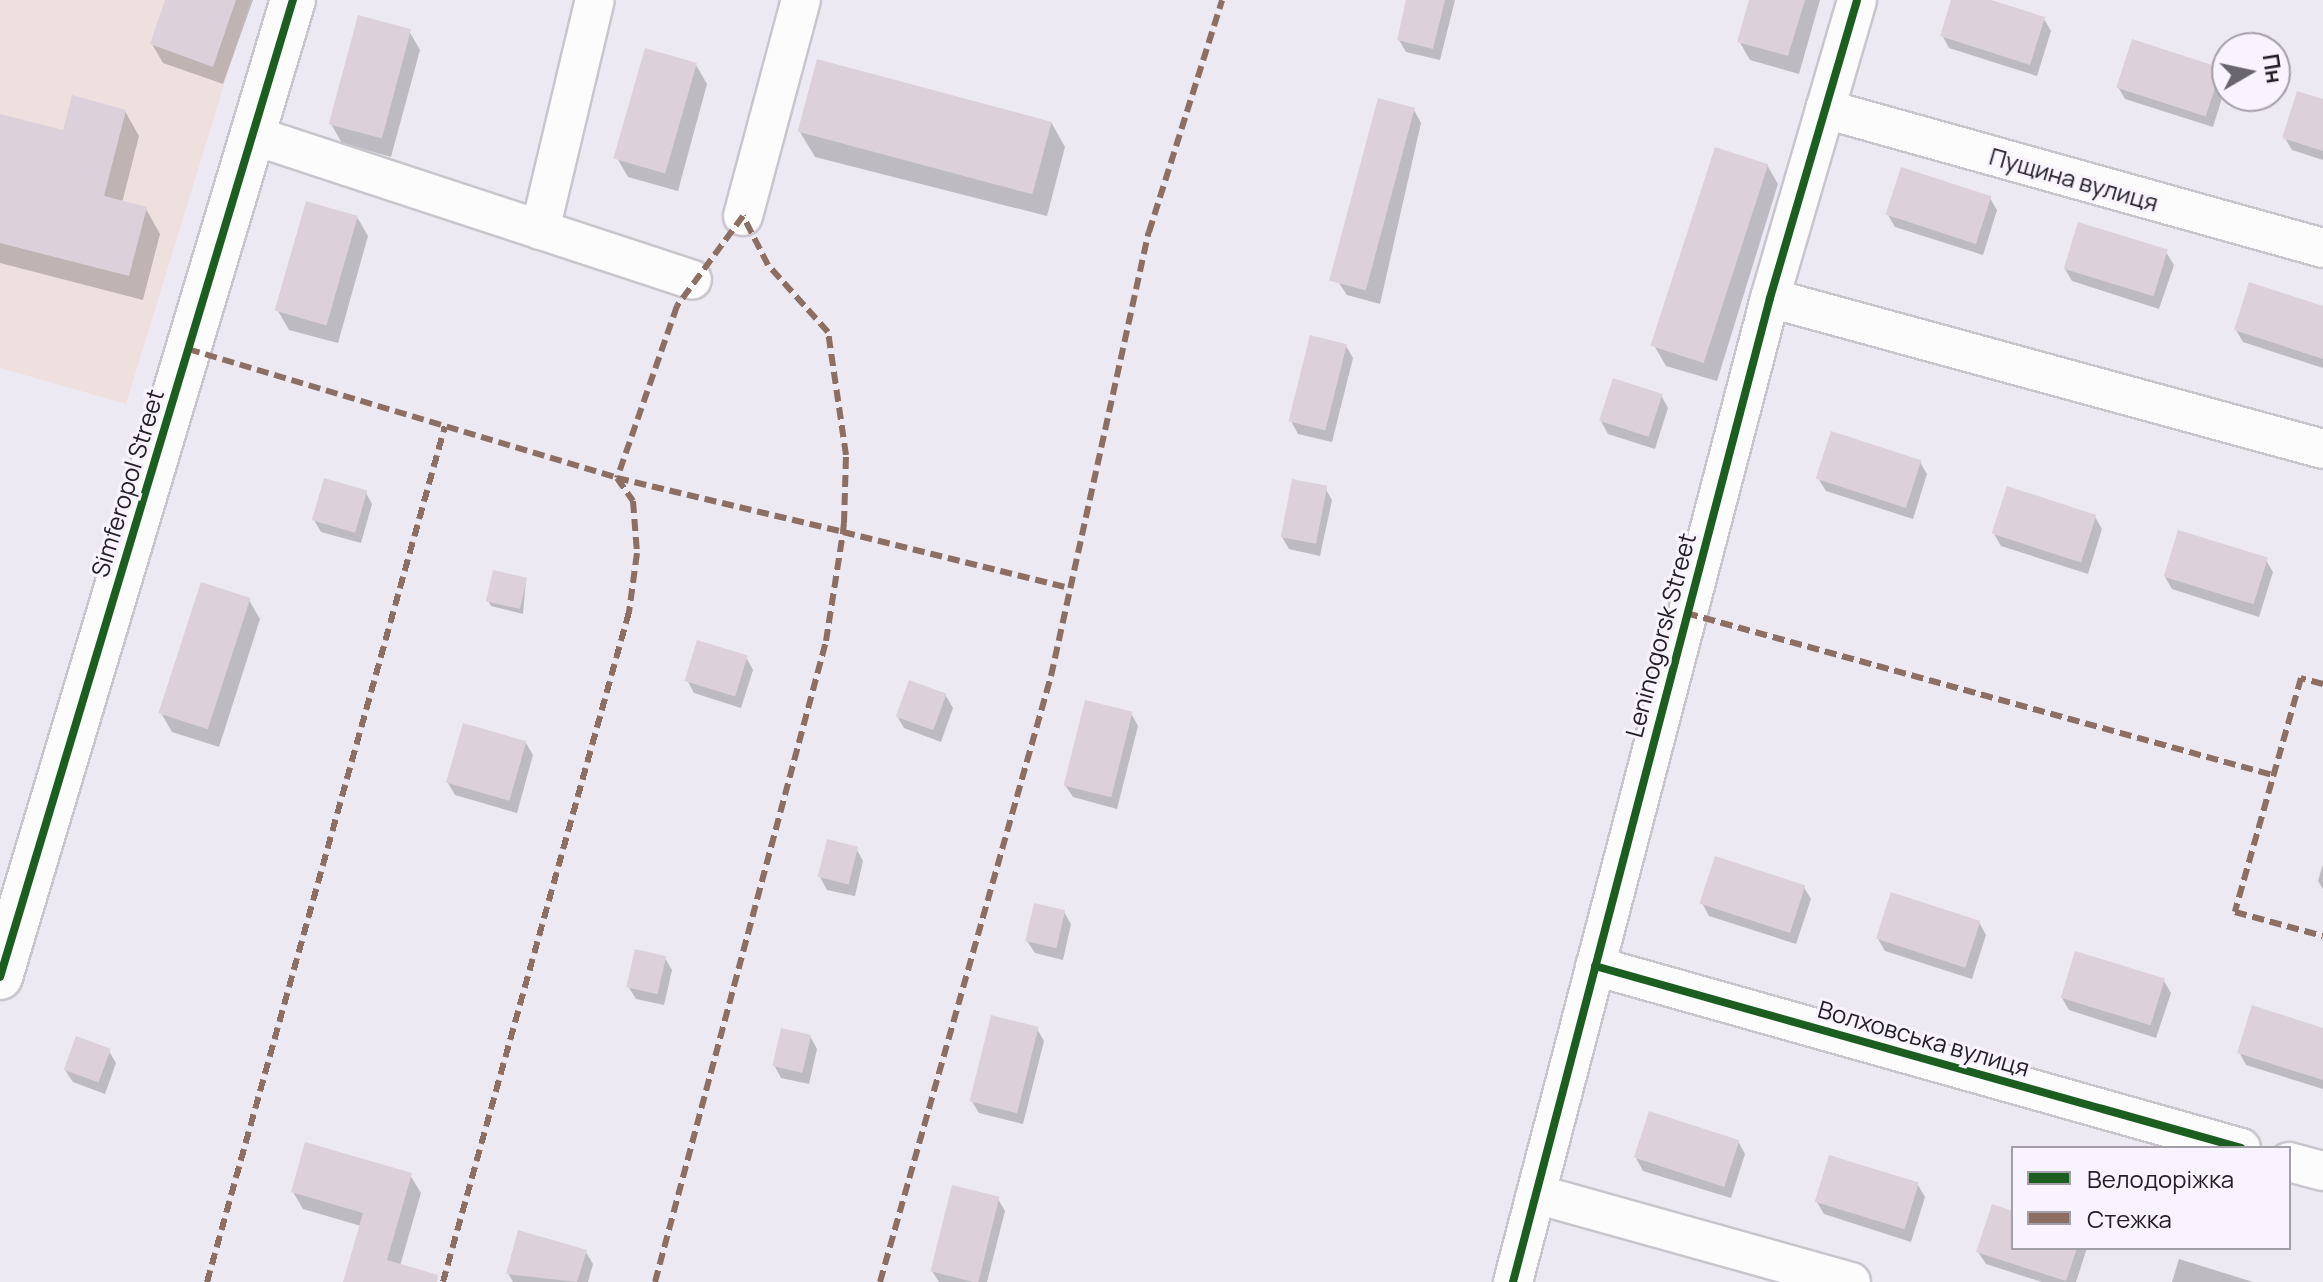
<!DOCTYPE html>
<html>
<head>
<meta charset="utf-8">
<style>
	body { margin:0 }
	#map { position:relative; width:2323px; height:1282px; overflow:hidden; background:#ede9f3; font-family:Manrope,sans-serif }
	div>[style] { position:absolute }
	.industrial>* { inset:0; background:#efe0e0 }
	.shadow>* { inset:0; background:#0003 }
	.building>* { inset:0; background:#dcd1da; transform-origin:0 0 }
	.roads { filter:drop-shadow(2px 0 #c8c5cc) drop-shadow(-2px 0 #c8c5cc) drop-shadow(0 2px #c8c5cc) drop-shadow(0 -2px #c8c5cc) }
	.street>* { height:38px; margin:-19px; padding:0 19px; transform-origin:19px; border-radius:19px; background:#fcfcfd }
	.secondary>* { height:44px; margin:-22px; padding:0 22px; transform-origin:22px; border-radius:22px; background:#fcfcfd }
	.quiet>* { height:6px; margin-top:-3px; transform-origin:0; background:repeating-linear-gradient(90deg,#8d6e63 0 12px,transparent 0 18px) }
	.cycleway>* { height:8px; margin:-4px; padding:0 4px; transform-origin:4px; border-radius:4px; background:#1b5e20 }
	span { translate:-50% -50%; white-space:nowrap; text-align:center; line-height:1.15; -webkit-text-stroke:6px #f8f3fe; paint-order:stroke }
	.street-label { font-size:24px; color:#232026 }
	.legend { position:absolute; left:2011px; top:1146px; width:280px; height:104px; box-sizing:border-box; background:#f8f3fe; border:2px solid #a39fa8; margin:0; padding:10px 14px; list-style:none; font-size:24px; color:#232026 }
	.legend li { display:flex; align-items:center; gap:16px; height:40px }
	.legend b { width:40px; border:2px solid #a39fa8 }
	.north { position:absolute; left:2211px; top:32px; width:80px; height:80px; box-sizing:border-box; background:#f8f3fe; border:2px solid #a39fa8; border-radius:50%; rotate:81deg; font-size:22px; font-weight:700; line-height:32px; text-align:center; color:#232026 }
	.north::after { content:''; display:block; margin:auto; width:28px; height:36px; background:#6a666e; clip-path:polygon(50% 0,100% 100%,50% 72%,0 100%) }
</style>
</head>
<body>
<div id="map">
	<div class="industrial">
		<i style="clip-path:polygon(0 0,250px 0,126px 404px,0 368px)"></i>
	</div>
	<div class="shadow">
		<i style="clip-path:polygon(168px 0,253px 0,223px 84px,163px 63px,152px 44px)"></i>
		<i style="clip-path:polygon(1408px 0,1455px 0,1440px 60px,1406px 52px,1399px 40px)"></i>
		<i style="clip-path:polygon(1751px 0,1820px 0,1799px 74px,1750px 60px,1739px 41px)"></i>
		<i style="clip-path:polygon(1954px 0,1985px 0,2044px 19px,2051px 31px,2037px 76px,1949px 48px,1942px 35px)"></i>
		<i style="clip-path:polygon(409px 31px,420px 50px,391px 157px,342px 143px,331px 124px)"></i>
		<i style="clip-path:polygon(696px 65px,707px 84px,678px 191px,628px 177px,617px 158px)"></i>
		<i style="clip-path:polygon(2220px 70px,2227px 82px,2213px 127px,2125px 99px,2118px 87px)"></i>
		<i style="clip-path:polygon(1379px 100px,1414px 110px,1421px 123px,1380px 304px,1347px 295px,1339px 283px)"></i>
		<i style="clip-path:polygon(2323px 101px,2323px 160px,2292px 150px,2285px 138px)"></i>
		<i style="clip-path:polygon(125px 111px,139px 136px,122px 203px,146px 209px,160px 234px,143px 300px,0 263px,0 116px,64px 133px)"></i>
		<i style="clip-path:polygon(1051px 122px,1065px 147px,1047px 216px,815px 157px,800px 132px)"></i>
		<i style="clip-path:polygon(1767px 165px,1778px 184px,1717px 381px,1666px 366px,1655px 347px)"></i>
		<i style="clip-path:polygon(1990px 198px,1997px 210px,1983px 255px,1895px 227px,1888px 215px)"></i>
		<i style="clip-path:polygon(357px 217px,368px 236px,338px 343px,289px 330px,278px 311px)"></i>
		<i style="clip-path:polygon(2166px 252px,2174px 265px,2159px 309px,2072px 281px,2065px 269px)"></i>
		<i style="clip-path:polygon(2323px 309px,2323px 368px,2243px 342px,2236px 330px)"></i>
		<i style="clip-path:polygon(1346px 346px,1353px 358px,1332px 442px,1298px 434px,1291px 421px)"></i>
		<i style="clip-path:polygon(1661px 395px,1668px 408px,1655px 449px,1608px 434px,1601px 421px)"></i>
		<i style="clip-path:polygon(1920px 462px,1927px 474px,1913px 519px,1826px 491px,1818px 478px)"></i>
		<i style="clip-path:polygon(1325px 488px,1332px 500px,1320px 556px,1289px 549px,1282px 537px)"></i>
		<i style="clip-path:polygon(365px 491px,372px 504px,361px 543px,321px 532px,314px 520px)"></i>
		<i style="clip-path:polygon(2095px 517px,2102px 529px,2088px 574px,2001px 546px,1994px 534px)"></i>
		<i style="clip-path:polygon(2266px 560px,2273px 572px,2259px 617px,2172px 589px,2165px 577px)"></i>
		<i style="clip-path:polygon(526px 580px,523px 614px,491px 606px,488px 601px)"></i>
		<i style="clip-path:polygon(249px 600px,260px 619px,219px 747px,172px 732px,161px 713px)"></i>
		<i style="clip-path:polygon(746px 657px,753px 670px,741px 708px,694px 693px,687px 680px)"></i>
		<i style="clip-path:polygon(946px 696px,953px 708px,941px 742px,904px 728px,897px 716px)"></i>
		<i style="clip-path:polygon(1131px 713px,1138px 726px,1117px 809px,1073px 797px,1065px 785px)"></i>
		<i style="clip-path:polygon(526px 743px,533px 755px,517px 813px,455px 795px,448px 783px)"></i>
		<i style="clip-path:polygon(856px 848px,863px 861px,855px 896px,827px 890px,820px 877px)"></i>
		<i style="clip-path:polygon(2323px 864px,2323px 889px,2318px 881px)"></i>
		<i style="clip-path:polygon(1803px 886px,1811px 899px,1796px 944px,1709px 916px,1702px 903px)"></i>
		<i style="clip-path:polygon(1064px 912px,1071px 924px,1063px 960px,1035px 953px,1027px 941px)"></i>
		<i style="clip-path:polygon(1979px 922px,1986px 935px,1972px 979px,1885px 951px,1878px 939px)"></i>
		<i style="clip-path:polygon(665px 958px,672px 970px,664px 1005px,636px 999px,628px 986px)"></i>
		<i style="clip-path:polygon(2164px 981px,2171px 993px,2156px 1038px,2069px 1010px,2062px 998px)"></i>
		<i style="clip-path:polygon(1037px 1029px,1044px 1041px,1023px 1124px,979px 1113px,971px 1100px)"></i>
		<i style="clip-path:polygon(2323px 1030px,2323px 1089px,2246px 1065px,2239px 1052px)"></i>
		<i style="clip-path:polygon(810px 1036px,817px 1049px,809px 1084px,781px 1078px,774px 1065px)"></i>
		<i style="clip-path:polygon(109px 1051px,116px 1063px,105px 1094px,73px 1082px,65px 1070px)"></i>
		<i style="clip-path:polygon(1738px 1141px,1745px 1154px,1731px 1198px,1643px 1171px,1636px 1158px)"></i>
		<i style="clip-path:polygon(410px 1175px,421px 1193px,400px 1266px,425px 1282px,345px 1282px,361px 1226px,303px 1209px,293px 1192px)"></i>
		<i style="clip-path:polygon(1918px 1185px,1925px 1197px,1911px 1242px,1824px 1214px,1817px 1202px)"></i>
		<i style="clip-path:polygon(998px 1199px,1005px 1211px,987px 1282px,939px 1282px,932px 1271px)"></i>
		<i style="clip-path:polygon(2013px 1213px,2013px 1248px,2087px 1248px,2076px 1282px,2042px 1282px,1986px 1264px,1978px 1252px)"></i>
		<i style="clip-path:polygon(586px 1252px,593px 1264px,588px 1282px,513px 1282px,508px 1273px)"></i>
		<i style="clip-path:polygon(2179px 1259px,2253px 1282px,2172px 1282px)"></i>
	</div>
	<div class="building">
		<i style="clip-path:polygon(165px 0,236px 0,213px 67px,150px 44px)"></i>
		<i style="clip-path:polygon(1406px 0,1445px 0,1433px 49px,1397px 40px)"></i>
		<i style="clip-path:polygon(1749px 0,1805px 0,1788px 56px,1737px 42px)"></i>
		<i style="clip-path:polygon(1951px 0,1991px 0,2045px 17px,2030px 65px,1940px 36px)"></i>
		<i style="left:358px;top:15px;width:55px;height:113px;rotate:15deg"></i>
		<i style="left:2132px;top:39px;width:94px;height:51px;rotate:18deg"></i>
		<i style="left:645px;top:48px;width:54px;height:115px;rotate:16deg"></i>
		<i style="left:817px;top:59px;width:243px;height:75px;rotate:15deg"></i>
		<i style="clip-path:polygon(2297px 91px,2323px 99px,2323px 151px,2282px 138px)"></i>
		<i style="clip-path:polygon(72px 95px,126px 110px,104px 196px,147px 207px,129px 276px,0 243px,0 114px,63px 130px)"></i>
		<i style="left:1378px;top:98px;width:38px;height:189px;rotate:15deg"></i>
		<i style="left:1715px;top:147px;width:56px;height:209px;rotate:18deg"></i>
		<i style="left:1901px;top:167px;width:95px;height:50px;rotate:18deg"></i>
		<i style="left:306px;top:201px;width:54px;height:114px;rotate:16deg"></i>
		<i style="left:2078px;top:222px;width:94px;height:49px;rotate:17deg"></i>
		<i style="clip-path:polygon(2249px 282px,2323px 306px,2323px 359px,2234px 330px)"></i>
		<i style="left:1310px;top:335px;width:38px;height:89px;rotate:14deg"></i>
		<i style="left:1613px;top:378px;width:52px;height:45px;rotate:18deg"></i>
		<i style="left:1831px;top:431px;width:95px;height:50px;rotate:18deg"></i>
		<i style="left:324px;top:478px;width:45px;height:44px;rotate:16deg"></i>
		<i style="left:1292px;top:479px;width:36px;height:59px;rotate:11deg"></i>
		<i style="left:2007px;top:486px;width:94px;height:50px;rotate:18deg"></i>
		<i style="left:2178px;top:530px;width:94px;height:49px;rotate:17deg"></i>
		<i style="left:493px;top:570px;width:35px;height:32px;rotate:13deg"></i>
		<i style="left:201px;top:582px;width:52px;height:138px;rotate:18deg"></i>
		<i style="left:697px;top:640px;width:53px;height:43px;rotate:17deg"></i>
		<i style="left:909px;top:680px;width:40px;height:39px;rotate:20deg"></i>
		<i style="left:1085px;top:700px;width:49px;height:88px;rotate:14deg"></i>
		<i style="left:463px;top:723px;width:66px;height:62px;rotate:16deg"></i>
		<i style="left:827px;top:839px;width:32px;height:39px;rotate:14deg"></i>
		<i style="left:1715px;top:856px;width:95px;height:50px;rotate:18deg"></i>
		<i style="left:1891px;top:892px;width:94px;height:49px;rotate:18deg"></i>
		<i style="left:1034px;top:903px;width:32px;height:39px;rotate:13deg"></i>
		<i style="left:635px;top:949px;width:32px;height:39px;rotate:13deg"></i>
		<i style="left:2075px;top:951px;width:94px;height:49px;rotate:17deg"></i>
		<i style="clip-path:polygon(2252px 1005px,2323px 1028px,2323px 1080px,2237px 1053px)"></i>
		<i style="left:991px;top:1015px;width:49px;height:89px;rotate:14deg"></i>
		<i style="left:781px;top:1028px;width:31px;height:39px;rotate:13deg"></i>
		<i style="left:76px;top:1036px;width:37px;height:36px;rotate:20deg"></i>
		<i style="left:1649px;top:1111px;width:95px;height:49px;rotate:18deg"></i>
		<i style="clip-path:polygon(305px 1142px,412px 1173px,387px 1260px,438px 1275px,437px 1282px,343px 1282px,363px 1213px,291px 1192px)"></i>
		<i style="left:1829px;top:1155px;width:94px;height:49px;rotate:17deg"></i>
		<i style="left:952px;top:1185px;width:49px;height:89px;rotate:14deg"></i>
		<i style="clip-path:polygon(1992px 1204px,2013px 1211px,2013px 1248px,2077px 1248px,2066px 1281px,1976px 1252px)"></i>
		<i style="clip-path:polygon(518px 1230px,587px 1250px,577px 1282px,506px 1274px)"></i>
	</div>
	<div class="roads">
		<div class="street">
			<i style="left:1825px;top:109px;width:517px;rotate:15.6deg"></i>
			<i style="left:252px;top:135px;width:463px;rotate:18.2deg"></i>
			<i style="left:743px;top:216px;width:224px;rotate:-75deg"></i>
			<i style="left:540px;top:230px;width:236px;rotate:-76.6deg"></i>
			<i style="left:1770px;top:298px;width:573px;rotate:15.27deg"></i>
			<i style="left:1595px;top:966px;width:671px;rotate:15.73deg"></i>
			<i style="left:2289px;top:1162px;width:35px;rotate:15deg"></i>
			<i style="left:1536px;top:1194px;width:327px;rotate:15.6deg"></i>
			<i style="left:1513px;top:1282px;width:1017px;rotate:-75.36deg"></i>
			<i style="left:1770px;top:298px;width:310px;rotate:-73.7deg"></i>
		</div>
		<div class="secondary">
			<i style="left:0;top:977px;width:1020px;rotate:-73.31deg"></i>
		</div>
	</div>
	<div class="quiet">
		<i style="left:188px;top:349px;width:448px;rotate:16.7deg"></i>
		<i style="left:617px;top:478px;width:28px;rotate:55deg"></i>
		<i style="left:633px;top:501px;width:52px;rotate:85.6deg"></i>
		<i style="left:637px;top:553px;width:60px;rotate:97.7deg"></i>
		<i style="left:629px;top:612px;width:695px;rotate:105.52deg"></i>
		<i style="left:1686px;top:613px;width:608px;rotate:15.45deg"></i>
		<i style="left:2323px;top:684px;width:23px;rotate:-165deg"></i>
		<i style="left:2301px;top:678px;width:243px;rotate:105.8deg"></i>
		<i style="left:2235px;top:912px;width:91px;rotate:15.3deg"></i>
		<i style="left:207px;top:1282px;width:888px;rotate:-74.46deg"></i>
		<i style="left:655px;top:1282px;width:663px;rotate:-75.06deg"></i>
		<i style="left:826px;top:641px;width:110px;rotate:-81.1deg"></i>
		<i style="left:843px;top:532px;width:9px;rotate:-84deg"></i>
		<i style="left:844px;top:523px;width:68px;rotate:-88.3deg"></i>
		<i style="left:846px;top:455px;width:124px;rotate:-98.3deg"></i>
		<i style="left:828px;top:332px;width:90px;rotate:-131.8deg"></i>
		<i style="left:768px;top:265px;width:55px;rotate:-117deg"></i>
		<i style="left:743px;top:216px;width:112px;rotate:126.3deg"></i>
		<i style="left:677px;top:306px;width:182px;rotate:109.2deg"></i>
		<i style="left:617px;top:478px;width:232px;rotate:13.4deg"></i>
		<i style="left:843px;top:532px;width:234px;rotate:13.9deg"></i>
		<i style="left:880px;top:1282px;width:630px;rotate:-74.24deg"></i>
		<i style="left:1051px;top:676px;width:455px;rotate:-77.6deg"></i>
		<i style="left:1149px;top:232px;width:243px;rotate:-72.5deg"></i>
	</div>
	<div class="cycleway">
		<i style="left:1595px;top:966px;width:671px;rotate:15.73deg"></i>
		<i style="left:0;top:977px;width:1020px;rotate:-73.31deg"></i>
		<i style="left:1513px;top:1282px;width:1017px;rotate:-75.36deg"></i>
		<i style="left:1770px;top:298px;width:310px;rotate:-73.7deg"></i>
	</div>
	<div class="street-label">
		<span style="left:2074px;top:179px;rotate:16deg">Пущина вулиця</span>
		<span style="left:127px;top:483px;rotate:-73deg">Simferopol Street</span>
		<span style="left:1660px;top:635px;rotate:-75deg">Leninogorsk Street</span>
		<span style="left:1924px;top:1038px;rotate:16deg">Волховська вулиця</span>
	</div>
	<ul class="legend">
	<li><b style="height:10px;background:#1b5e20"></b>Велодоріжка</li>
	<li><b style="height:10px;background:#8d6e63"></b>Стежка</li>
	</ul>
	<div class="north">Пн</div>
</div>
</body>
</html>
